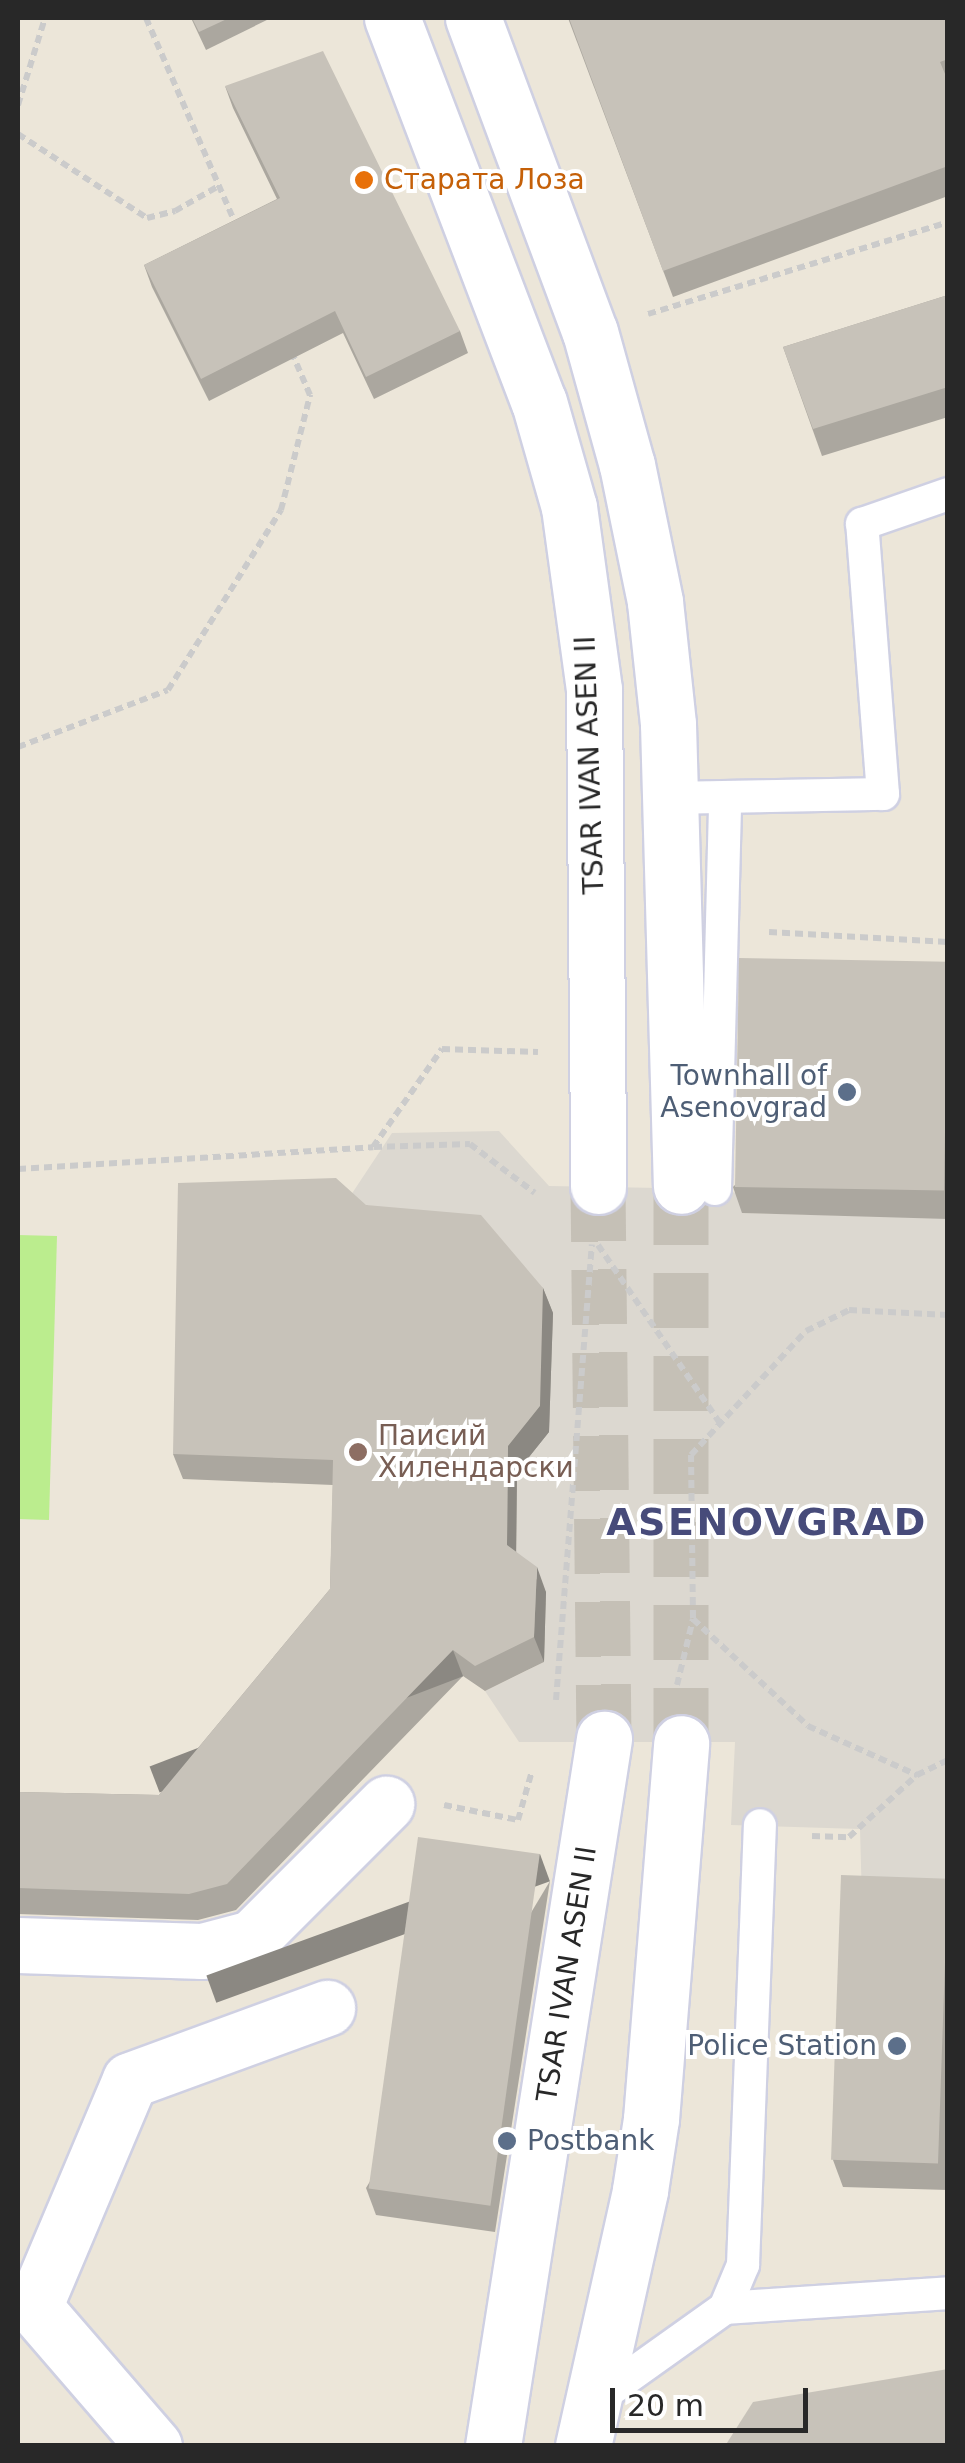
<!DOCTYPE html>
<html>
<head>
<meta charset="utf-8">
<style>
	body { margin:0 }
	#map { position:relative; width:965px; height:2463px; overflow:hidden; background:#ece6d9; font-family:"DejaVu Sans",sans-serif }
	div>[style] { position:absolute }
	.pitch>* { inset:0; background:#bbed8e }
	.plaza>* { inset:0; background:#dcd8d0 }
	.secondary-tunnel>* { height:55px; margin-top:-27.5px; transform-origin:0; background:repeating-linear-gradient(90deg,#c5c0b6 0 55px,transparent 0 83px) }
	.path>* { height:6px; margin-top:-3px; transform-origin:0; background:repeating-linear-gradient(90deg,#cbcbcb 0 8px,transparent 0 13px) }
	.roads { filter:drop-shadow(2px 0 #cfd0e2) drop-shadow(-2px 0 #cfd0e2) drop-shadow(0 2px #cfd0e2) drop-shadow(0 -2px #cfd0e2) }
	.lane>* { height:32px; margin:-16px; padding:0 16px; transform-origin:16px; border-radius:16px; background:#fff }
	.street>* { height:55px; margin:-27.5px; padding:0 27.5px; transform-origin:27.5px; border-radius:27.5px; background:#fff }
	.secondary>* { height:55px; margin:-27.5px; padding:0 27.5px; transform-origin:27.5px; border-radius:27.5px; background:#fff }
	.wall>* { inset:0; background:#aba79f }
	.shaded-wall>* { inset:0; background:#8b8882; transform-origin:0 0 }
	.building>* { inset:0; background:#c7c2b9; transform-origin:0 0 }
	.dots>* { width:28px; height:28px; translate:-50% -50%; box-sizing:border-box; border:5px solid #fff; border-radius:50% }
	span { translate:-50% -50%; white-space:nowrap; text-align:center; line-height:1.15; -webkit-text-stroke:8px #fff; paint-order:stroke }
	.food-label { font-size:28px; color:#c56008 }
	.left { translate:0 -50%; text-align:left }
	.street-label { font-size:28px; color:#282828 }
	.service-label { font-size:28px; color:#4e5e75 }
	.right { translate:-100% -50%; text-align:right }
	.education-label { font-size:28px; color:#785e54 }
	.district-label { font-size:38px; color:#474b7a; font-weight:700; letter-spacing:2.5px }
	.frame { position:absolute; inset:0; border:20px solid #282828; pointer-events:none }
	.scale { position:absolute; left:610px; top:2388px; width:198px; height:45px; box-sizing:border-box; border:5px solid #282828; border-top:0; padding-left:12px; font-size:30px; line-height:35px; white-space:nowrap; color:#282828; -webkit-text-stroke:8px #fff; paint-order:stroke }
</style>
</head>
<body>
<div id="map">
	<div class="pitch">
		<i style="clip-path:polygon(18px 1235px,57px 1236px,49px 1520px,18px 1519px)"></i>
	</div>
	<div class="plaza">
		<i style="clip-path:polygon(499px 1131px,549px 1186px,715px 1189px,743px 1194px,743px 1213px,947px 1218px,947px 1904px,862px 1902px,860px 1829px,731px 1825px,735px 1742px,519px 1742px,485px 1691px,544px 1662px,546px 1593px,516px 1570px,517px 1472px,549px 1431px,345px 1204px,392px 1133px)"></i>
	</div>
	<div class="secondary-tunnel">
		<i style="left:598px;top:1186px;width:553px;rotate:89.38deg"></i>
		<i style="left:681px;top:1743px;width:557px;rotate:-90deg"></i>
	</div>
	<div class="path">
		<i style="left:146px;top:18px;width:228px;rotate:66.5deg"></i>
		<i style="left:18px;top:105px;width:91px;rotate:-72.8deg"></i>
		<i style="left:18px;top:134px;width:154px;rotate:33.1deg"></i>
		<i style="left:147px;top:218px;width:29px;rotate:-14deg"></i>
		<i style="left:175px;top:211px;width:48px;rotate:-29.7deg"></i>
		<i style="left:648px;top:314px;width:314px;rotate:-17deg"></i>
		<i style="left:18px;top:747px;width:160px;rotate:-20.8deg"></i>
		<i style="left:168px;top:690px;width:213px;rotate:-57.9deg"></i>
		<i style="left:281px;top:510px;width:119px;rotate:-75.8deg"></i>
		<i style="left:310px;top:395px;width:46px;rotate:-113.2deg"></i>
		<i style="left:769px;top:932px;width:179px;rotate:3.2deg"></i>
		<i style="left:374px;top:1147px;width:96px;rotate:-1.8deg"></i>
		<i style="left:470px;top:1144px;width:81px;rotate:37deg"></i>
		<i style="left:18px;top:1169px;width:356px;rotate:-3.5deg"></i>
		<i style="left:373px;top:1147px;width:120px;rotate:-54.9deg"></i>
		<i style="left:442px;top:1049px;width:96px;rotate:1.8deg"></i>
		<i style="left:598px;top:1245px;width:219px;rotate:55.6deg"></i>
		<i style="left:693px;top:1618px;width:163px;rotate:-90.7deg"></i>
		<i style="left:691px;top:1455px;width:169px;rotate:-47.2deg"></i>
		<i style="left:806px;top:1331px;width:48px;rotate:-26deg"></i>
		<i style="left:849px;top:1310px;width:99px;rotate:2.9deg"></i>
		<i style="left:677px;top:1685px;width:68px;rotate:-76.4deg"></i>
		<i style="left:693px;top:1619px;width:157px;rotate:42.9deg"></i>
		<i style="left:808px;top:1726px;width:120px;rotate:24.2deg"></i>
		<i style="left:917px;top:1775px;width:34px;rotate:-26deg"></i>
		<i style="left:556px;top:1700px;width:457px;rotate:-85.5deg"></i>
		<i style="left:444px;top:1805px;width:76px;rotate:11.5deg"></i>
		<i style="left:518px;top:1820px;width:51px;rotate:-74.1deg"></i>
		<i style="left:812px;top:1836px;width:37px;rotate:2deg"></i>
		<i style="left:849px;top:1837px;width:92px;rotate:-42.4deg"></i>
	</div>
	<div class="roads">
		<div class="lane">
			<i style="left:671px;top:798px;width:212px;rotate:-1.1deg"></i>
			<i style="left:883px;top:794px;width:271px;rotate:-94.4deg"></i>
			<i style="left:862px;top:524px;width:91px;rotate:-19.2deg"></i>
			<i style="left:715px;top:1189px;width:389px;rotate:-88.5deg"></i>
			<i style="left:725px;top:2308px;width:224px;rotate:-3.8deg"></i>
			<i style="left:593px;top:2402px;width:162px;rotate:-35.5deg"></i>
			<i style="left:725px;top:2308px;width:47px;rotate:-67.3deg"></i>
			<i style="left:743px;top:2265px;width:440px;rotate:-87.8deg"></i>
		</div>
		<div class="street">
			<i style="left:18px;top:1945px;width:184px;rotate:1.9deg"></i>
			<i style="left:202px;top:1951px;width:52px;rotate:-14.6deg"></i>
			<i style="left:252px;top:1938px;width:190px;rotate:-45deg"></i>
			<i style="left:154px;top:2446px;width:184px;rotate:-130.8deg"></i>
			<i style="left:34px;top:2307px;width:246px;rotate:-67.1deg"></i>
			<i style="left:130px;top:2080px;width:210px;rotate:-20.1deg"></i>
		</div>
		<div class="secondary">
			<i style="left:392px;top:18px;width:411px;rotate:69.1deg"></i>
			<i style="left:539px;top:402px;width:109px;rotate:74.1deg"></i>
			<i style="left:569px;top:507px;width:185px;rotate:82.2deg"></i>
			<i style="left:594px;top:690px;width:496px;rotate:89.5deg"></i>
			<i style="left:473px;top:18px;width:335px;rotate:69.6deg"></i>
			<i style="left:590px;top:332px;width:138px;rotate:74.5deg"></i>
			<i style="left:627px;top:465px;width:140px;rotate:78.4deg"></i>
			<i style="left:655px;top:602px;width:123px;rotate:83.9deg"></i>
			<i style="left:668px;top:724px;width:462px;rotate:88.4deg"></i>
			<i style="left:493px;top:2446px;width:716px;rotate:-81.08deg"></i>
			<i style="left:583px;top:2446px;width:262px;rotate:-77.4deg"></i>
			<i style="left:640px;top:2190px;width:72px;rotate:-81.2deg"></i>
			<i style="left:651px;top:2119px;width:377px;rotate:-85.4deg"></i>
		</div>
	</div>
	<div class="wall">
		<i style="clip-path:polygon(191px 18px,271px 18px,206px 50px)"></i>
		<i style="clip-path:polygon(568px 18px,948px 18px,948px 196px,673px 297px)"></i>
		<i style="clip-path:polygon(225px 86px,460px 331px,468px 353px,374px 399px,343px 333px,209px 401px,152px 287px,144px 265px,277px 199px,233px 108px)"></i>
		<i style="clip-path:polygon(948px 295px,948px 417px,822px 456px,783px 347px)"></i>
		<i style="clip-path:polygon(948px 963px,948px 1219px,742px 1213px,733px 1187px)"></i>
		<i style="clip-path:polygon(366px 1205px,543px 1288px,553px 1313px,549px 1432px,517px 1472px,516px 1552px,546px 1592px,544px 1662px,485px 1691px,463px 1676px,236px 1910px,198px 1920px,18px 1914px,18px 1792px,159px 1795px,330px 1589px,333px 1485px,183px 1479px,173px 1454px)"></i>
		<i style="clip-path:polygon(948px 1878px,948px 2190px,843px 2187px,833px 2160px)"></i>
		<i style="clip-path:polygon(550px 1881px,495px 2232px,376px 2215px,366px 2188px)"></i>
	</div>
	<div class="shaded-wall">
		<i style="clip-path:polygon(543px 1288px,553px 1313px,549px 1432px,517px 1472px,516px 1570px,507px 1545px,508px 1446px)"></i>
		<i style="clip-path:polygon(537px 1567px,546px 1592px,544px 1662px,534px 1637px)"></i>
		<i style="left:453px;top:1650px;width:28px;height:325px;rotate:69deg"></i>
		<i style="left:540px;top:1854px;width:29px;height:355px;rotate:70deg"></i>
	</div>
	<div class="building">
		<i style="clip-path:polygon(192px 18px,229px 18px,199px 32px)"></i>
		<i style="clip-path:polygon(569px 18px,948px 18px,948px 59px,940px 62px,948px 81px,948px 166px,663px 271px)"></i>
		<i style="clip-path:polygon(323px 51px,460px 331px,366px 377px,335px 311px,201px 379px,144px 265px,280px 198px,225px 86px)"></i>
		<i style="clip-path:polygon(948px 295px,948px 387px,813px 429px,783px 347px)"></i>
		<i style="left:739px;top:958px;width:209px;height:229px;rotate:1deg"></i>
		<i style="clip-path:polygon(336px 1178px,366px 1205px,481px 1215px,543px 1288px,540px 1406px,508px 1446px,507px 1545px,537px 1567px,534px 1637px,475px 1666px,453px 1650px,227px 1884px,189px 1894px,18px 1888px,18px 1792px,159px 1795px,330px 1589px,333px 1460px,173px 1454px,178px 1183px)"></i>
		<i style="left:418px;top:1837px;width:123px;height:355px;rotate:8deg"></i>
		<i style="left:841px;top:1875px;width:107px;height:285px;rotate:2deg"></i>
		<i style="clip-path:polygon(948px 2369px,948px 2446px,725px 2446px,753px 2402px)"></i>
	</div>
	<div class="dots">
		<i style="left:364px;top:180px;background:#e8710a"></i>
		<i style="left:847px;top:1092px;background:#5c6f8a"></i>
		<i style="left:358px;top:1452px;background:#8d6e63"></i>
		<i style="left:897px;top:2046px;background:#5c6f8a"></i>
		<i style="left:507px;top:2141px;background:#5c6f8a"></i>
	</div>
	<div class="food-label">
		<span class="left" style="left:384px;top:180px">Старата Лоза</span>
	</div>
	<div class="street-label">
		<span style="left:590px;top:765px;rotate:-92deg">TSAR IVAN ASEN II</span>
		<span style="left:567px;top:1974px;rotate:-81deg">TSAR IVAN ASEN II</span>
	</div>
	<div class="service-label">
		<span class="right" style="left:827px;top:1092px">Townhall of<br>Asenovgrad</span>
		<span class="right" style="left:877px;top:2046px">Police Station</span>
		<span class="left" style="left:527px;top:2141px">Postbank</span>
	</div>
	<div class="education-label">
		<span class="left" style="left:378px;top:1452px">Паисий<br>Хилендарски</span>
	</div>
	<div class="district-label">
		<span style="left:767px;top:1523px">ASENOVGRAD</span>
	</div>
	<div class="frame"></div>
	<div class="scale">20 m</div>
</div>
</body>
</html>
